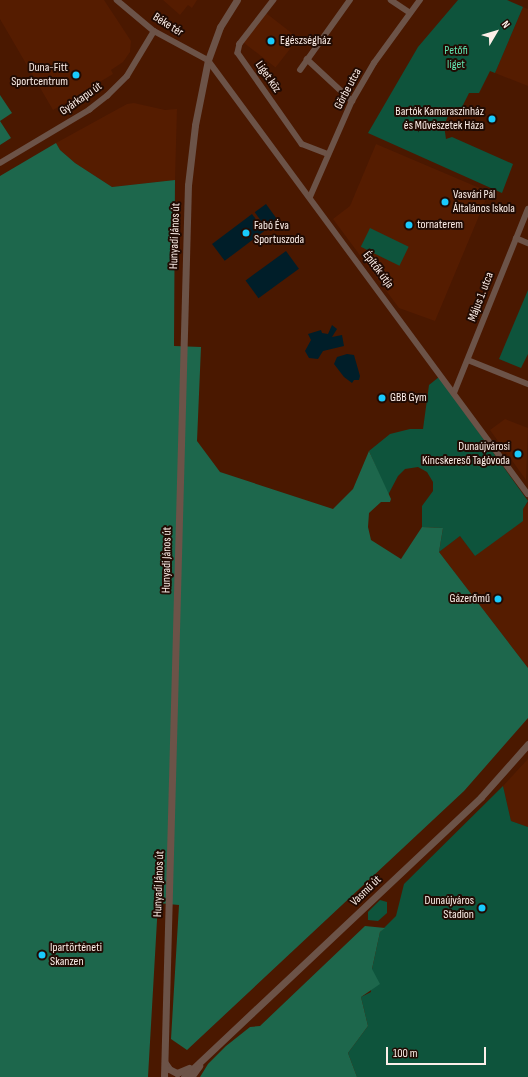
<!DOCTYPE html>
<html>
<head>
<meta charset="utf-8">
<style>
	body { margin:0 }
	#map { position:relative; width:528px; height:1077px; overflow:hidden; background:#4a1800; font-family:"Sofia Sans Condensed",sans-serif }
	div>[style] { position:absolute }
	.built>* { inset:0; background:#551c00; transform-origin:0 0 }
	.green>* { inset:0; background:#0e543c; transform-origin:0 0 }
	.forest>* { inset:0; background:#1d674c }
	.water>* { inset:0; background:#001e29; transform-origin:0 0 }
	.minor>* { height:5.5px; margin:-2.75px; padding:0 2.75px; transform-origin:2.75px; border-radius:2.75px; background:#6c5348 }
	.tertiary>* { height:7px; margin:-3.5px; padding:0 3.5px; transform-origin:3.5px; border-radius:3.5px; background:#6c5348 }
	.dots>* { width:11px; height:11px; translate:-50% -50%; box-sizing:border-box; border:2px solid #210b03; border-radius:50% }
	span { translate:-50% -50%; white-space:nowrap; text-align:center; line-height:1.15; -webkit-text-stroke:4px #210b03; paint-order:stroke }
	.street-label { font-size:12px; color:#fdefe9 }
	.poi-label { font-size:12px; color:#fdefe9 }
	.left { translate:0 -50%; text-align:left }
	.right { translate:-100% -50%; text-align:right }
	.park-label { font-size:12px; color:#63e4b1 }
	.north { position:absolute; left:476px; top:12px; width:40px; height:40px; -webkit-text-stroke:3px #210b03; paint-order:stroke; rotate:52deg; font-size:11px; font-weight:700; line-height:16px; text-align:center; color:#fdefe9 }
	.north::after { content:''; display:block; margin:auto; width:14px; height:18px; background:#fdefe9; clip-path:polygon(50% 0,100% 100%,50% 72%,0 100%) }
	.scale { position:absolute; left:386px; top:1047px; width:100px; height:18px; box-sizing:border-box; border:2px solid #fdefe9; border-top:0; padding-left:5px; font-size:12px; line-height:14px; white-space:nowrap; color:#fdefe9; -webkit-text-stroke:3px #210b03; paint-order:stroke }
</style>
</head>
<body>
<div id="map">
	<div class="built">
		<i style="clip-path:polygon(0 0,104px 0,131px 41px,130px 52px,123px 62px,111px 70px,113px 74px,53px 110px,0 19px)"></i>
		<i style="clip-path:polygon(163px 0,197px 0,192px 8px,188px 5px,180px 15px)"></i>
		<i style="clip-path:polygon(523px 7px,528px 9px,528px 86px,495px 73px)"></i>
		<i style="left:266px;top:13px;width:41px;height:37px;rotate:38deg"></i>
		<i style="clip-path:polygon(134px 103px,165px 110px,177px 109px,175px 180px,112px 187px,75px 163px,60px 150px,56px 143px,127px 104px)"></i>
		<i style="clip-path:polygon(376px 144px,489px 192px,435px 321px,399px 308px,333px 219px,350px 206px)"></i>
		<i style="clip-path:polygon(505px 419px,528px 428px,526px 480px,490px 430px)"></i>
		<i style="clip-path:polygon(528px 503px,528px 668px,439px 552px,460px 536px,475px 556px)"></i>
		<i style="clip-path:polygon(528px 759px,528px 827px,511px 821px,503px 786px)"></i>
	</div>
	<div class="green">
		<i style="clip-path:polygon(458px 0,507px 0,523px 7px,495px 73px,490px 71px,479px 93px,469px 93px,463px 105px,469px 109px,470px 113px,464px 116px,460px 109px,457px 110px,449px 114px,444px 125px,446px 139px,452px 137px,513px 164px,502px 193px,368px 133px,418px 47px)"></i>
		<i style="left:370px;top:228px;width:43px;height:21px;rotate:26deg"></i>
		<i style="clip-path:polygon(528px 290px,528px 354px,521px 368px,499px 359px)"></i>
		<i style="clip-path:polygon(439px 377px,528px 501px,523px 509px,523px 521px,475px 556px,460px 536px,439px 552px,443px 528px,422px 527px,422px 506px,433px 491px,433px 482px,427px 472px,418px 467px,405px 469px,398px 476px,388px 495px,369px 451px,390px 434px,410px 429px,423px 429px,429px 385px)"></i>
		<i style="clip-path:polygon(503px 786px,511px 821px,528px 827px,528px 1077px,357px 1077px,348px 1053px,368px 1026px,361px 997px,371px 992px,372px 969px,380px 932px,396px 916px,404px 884px)"></i>
		<i style="clip-path:polygon(380px 900px,387px 902px,387px 913px,378px 921px,368px 920px,368px 912px)"></i>
	</div>
	<div class="forest">
		<i style="clip-path:polygon(0 95px,12px 113px,0 121px,11px 138px,0 145px)"></i>
		<i style="clip-path:polygon(56px 143px,60px 150px,75px 163px,112px 187px,175px 180px,174px 346px,201px 347px,197px 441px,220px 472px,333px 509px,353px 489px,369px 451px,391px 499px,390px 502px,381px 502px,369px 513px,368px 527px,371px 540px,401px 559px,422px 527px,443px 528px,439px 552px,528px 668px,528px 718px,464px 791px,187px 1050px,171px 1039px,179px 905px,158px 903px,148px 1077px,0 1077px,0 176px)"></i>
		<i style="clip-path:polygon(365px 926px,385px 928px,380px 932px,372px 969px,380px 984px,361px 997px,368px 1026px,348px 1053px,357px 1077px,200px 1077px,208px 1064px,226px 1046px,250px 1027px,260px 1026px)"></i>
	</div>
	<div class="water">
		<i style="left:266px;top:204px;width:22px;height:14px;rotate:54deg"></i>
		<i style="left:252px;top:214px;width:21px;height:50px;rotate:53deg"></i>
		<i style="left:286px;top:251px;width:22px;height:50px;rotate:54deg"></i>
		<i style="clip-path:polygon(332px 325px,337px 329px,332px 337px,342px 335px,344px 346px,323px 351px,318px 359px,309px 358px,305px 351px,311px 340px,308px 334px,321px 330px,322px 333px,328px 334px)"></i>
		<i style="clip-path:polygon(347px 354px,354px 355px,360px 376px,359px 380px,354px 380px,352px 383px,344px 377px,334px 364px,337px 357px)"></i>
	</div>
	<div class="minor">
		<i style="left:117px;top:0;width:48px;rotate:40deg"></i>
		<i style="left:154px;top:31px;width:61px;rotate:28.2deg"></i>
		<i style="left:208px;top:60px;width:539px;rotate:53.6deg"></i>
		<i style="left:274px;top:0;width:56px;rotate:127.7deg"></i>
		<i style="left:240px;top:44px;width:9px;rotate:103deg"></i>
		<i style="left:238px;top:53px;width:111px;rotate:54.9deg"></i>
		<i style="left:302px;top:144px;width:28px;rotate:21deg"></i>
		<i style="left:391px;top:0;width:23px;rotate:34deg"></i>
		<i style="left:307px;top:59px;width:62px;rotate:43deg"></i>
		<i style="left:300px;top:70px;width:86px;rotate:-54.5deg"></i>
		<i style="left:0;top:163px;width:104px;rotate:-30.8deg"></i>
		<i style="left:89px;top:110px;width:23px;rotate:-38deg"></i>
		<i style="left:107px;top:96px;width:28px;rotate:-45deg"></i>
		<i style="left:127px;top:76px;width:52px;rotate:-59deg"></i>
		<i style="left:310px;top:197px;width:105px;rotate:-66.4deg"></i>
		<i style="left:352px;top:101px;width:44px;rotate:-59.9deg"></i>
		<i style="left:374px;top:63px;width:78px;rotate:-53.9deg"></i>
		<i style="left:516px;top:238px;width:13px;rotate:23deg"></i>
		<i style="left:468px;top:360px;width:65px;rotate:21.8deg"></i>
		<i style="left:454px;top:393px;width:198px;rotate:-68.1deg"></i>
	</div>
	<div class="tertiary">
		<i style="left:165px;top:1063px;width:7px;rotate:56deg"></i>
		<i style="left:169px;top:1069px;width:9px;rotate:27deg"></i>
		<i style="left:177px;top:1073px;width:13px;rotate:-23deg"></i>
		<i style="left:164px;top:1077px;width:892px;rotate:-88.46deg"></i>
		<i style="left:188px;top:185px;width:60px;rotate:-83.3deg"></i>
		<i style="left:195px;top:125px;width:66px;rotate:-78.7deg"></i>
		<i style="left:208px;top:60px;width:35px;rotate:-70deg"></i>
		<i style="left:220px;top:27px;width:32px;rotate:-58deg"></i>
		<i style="left:184px;top:1077px;width:408px;rotate:-43.3deg"></i>
		<i style="left:481px;top:797px;width:71px;rotate:-48.4deg"></i>
		<i style="left:191px;top:1077px;width:14px;rotate:-54deg"></i>
	</div>
	<div class="dots">
		<i style="left:271px;top:41px;background:#19cafc"></i>
		<i style="left:76px;top:75px;background:#19cafc"></i>
		<i style="left:492px;top:119px;background:#19cafc"></i>
		<i style="left:445px;top:202px;background:#19cafc"></i>
		<i style="left:409px;top:225px;background:#19cafc"></i>
		<i style="left:246px;top:233px;background:#19cafc"></i>
		<i style="left:382px;top:398px;background:#19cafc"></i>
		<i style="left:518px;top:454px;background:#19cafc"></i>
		<i style="left:498px;top:599px;background:#19cafc"></i>
		<i style="left:482px;top:908px;background:#19cafc"></i>
		<i style="left:42px;top:955px;background:#19cafc"></i>
	</div>
	<div class="street-label">
		<span style="left:168px;top:25px;rotate:32deg">Béke tér</span>
		<span style="left:268px;top:77px;rotate:55deg">Liget köz</span>
		<span style="left:348px;top:89px;rotate:-62deg">Görbe utca</span>
		<span style="left:81px;top:99px;rotate:-35deg">Gyárkapu út</span>
		<span style="left:175px;top:236px;rotate:-88deg">Hunyadi János út</span>
		<span style="left:378px;top:270px;rotate:53deg">Építők útja</span>
		<span style="left:481px;top:297px;rotate:-69deg">Május 1. utca</span>
		<span style="left:167px;top:560px;rotate:-89deg">Hunyadi János út</span>
		<span style="left:159px;top:884px;rotate:-88deg">Hunyadi János út</span>
		<span style="left:366px;top:891px;rotate:-44deg">Vasmű út</span>
	</div>
	<div class="poi-label">
		<span class="left" style="left:280px;top:41px">Egészségház</span>
		<span class="right" style="left:68px;top:75px">Duna-Fitt<br>Sportcentrum</span>
		<span class="right" style="left:484px;top:119px">Bartók Kamaraszínház<br>és Művészetek Háza</span>
		<span class="left" style="left:453px;top:202px">Vasvári Pál<br>Általános Iskola</span>
		<span class="left" style="left:417px;top:225px">tornaterem</span>
		<span class="left" style="left:254px;top:233px">Fabó Éva<br>Sportuszoda</span>
		<span class="left" style="left:390px;top:398px">GBB Gym</span>
		<span class="right" style="left:510px;top:454px">Dunaújvárosi<br>Kincskereső Tagóvoda</span>
		<span class="right" style="left:490px;top:599px">Gázerőmű</span>
		<span class="right" style="left:474px;top:908px">Dunaújváros<br>Stadion</span>
		<span class="left" style="left:50px;top:955px">Ipartörténeti<br>Skanzen</span>
	</div>
	<div class="park-label">
		<span style="left:456px;top:58px">Petőfi<br>liget</span>
	</div>
	<div class="north">N</div>
	<div class="scale">100 m</div>
</div>
</body>
</html>
